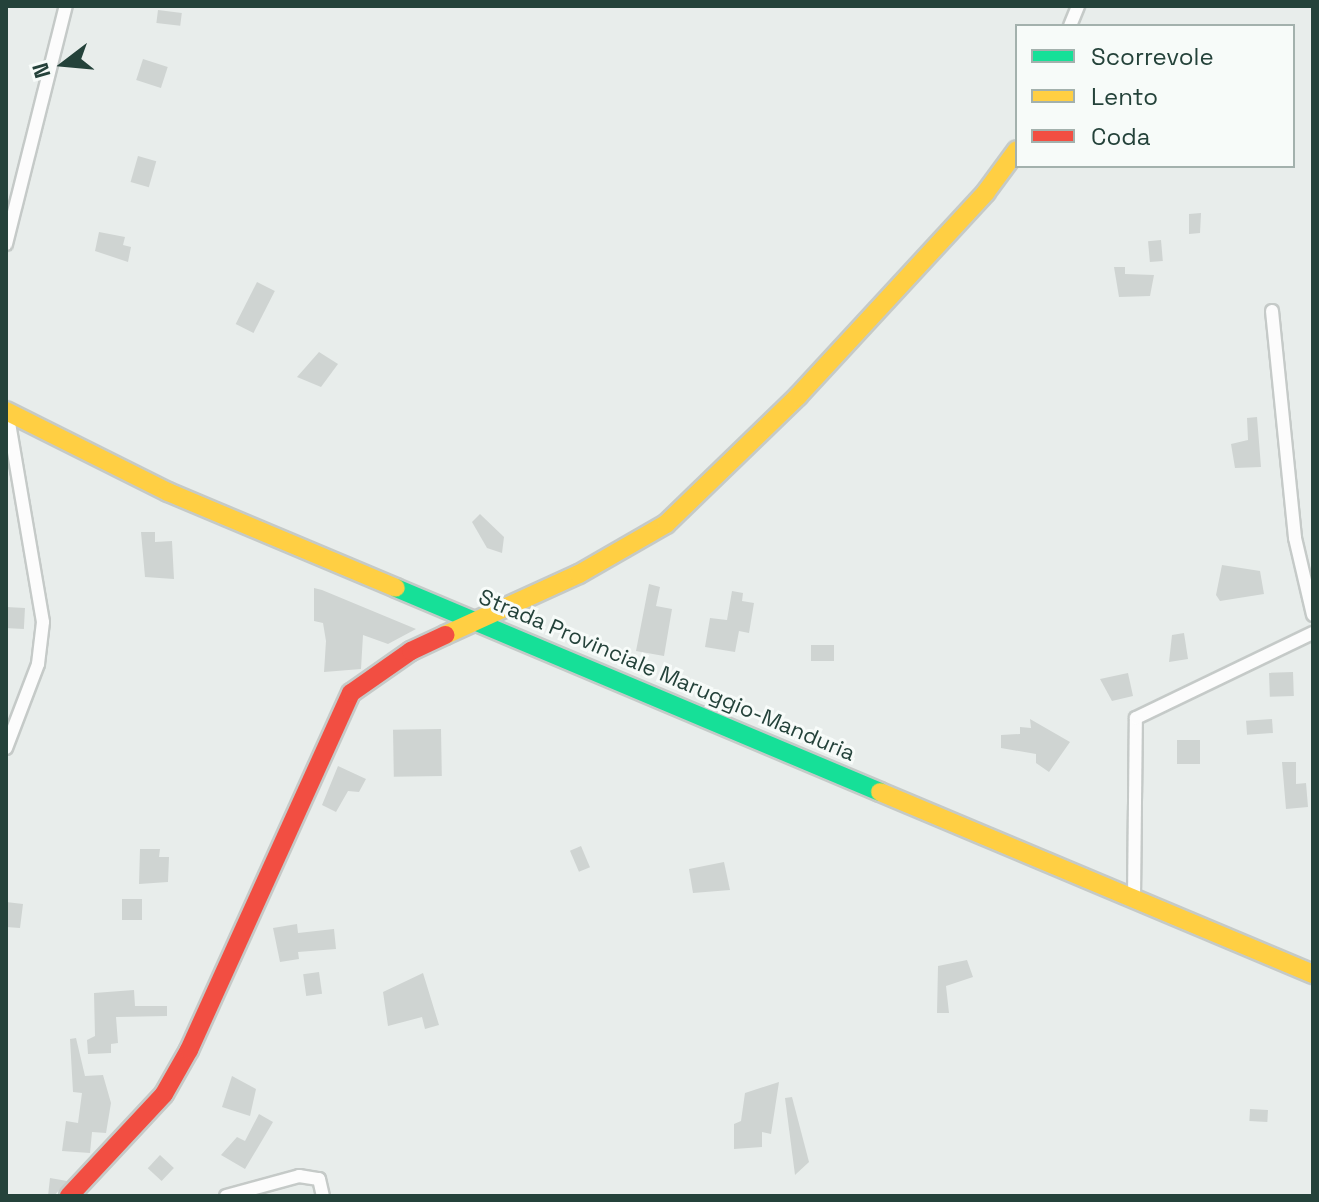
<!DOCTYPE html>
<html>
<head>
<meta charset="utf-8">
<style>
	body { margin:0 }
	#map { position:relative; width:1319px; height:1202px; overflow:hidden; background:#e8edeb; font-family:"Space Grotesk",sans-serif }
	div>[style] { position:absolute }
	.building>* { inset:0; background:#cfd4d2; transform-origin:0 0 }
	.roads { filter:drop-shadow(2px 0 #c5cac8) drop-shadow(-2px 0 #c5cac8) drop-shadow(0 2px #c5cac8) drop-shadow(0 -2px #c5cac8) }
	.street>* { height:12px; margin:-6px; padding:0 6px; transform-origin:6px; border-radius:6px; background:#fcfcfc }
	.fast>* { height:18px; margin:-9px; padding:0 9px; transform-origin:9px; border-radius:9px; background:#16e098 }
	.slow>* { height:18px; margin:-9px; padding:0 9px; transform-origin:9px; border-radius:9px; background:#ffcf43 }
	.jam>* { height:18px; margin:-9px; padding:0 9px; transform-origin:9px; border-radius:9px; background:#f24e42 }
	span { translate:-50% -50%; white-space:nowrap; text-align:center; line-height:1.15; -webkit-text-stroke:6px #f7fbf9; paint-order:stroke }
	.street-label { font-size:22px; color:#24423a }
	.frame { position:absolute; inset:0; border:8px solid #24423a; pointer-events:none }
	.legend { position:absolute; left:1015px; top:24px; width:280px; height:144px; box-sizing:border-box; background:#f7fbf9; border:2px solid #a3b1ad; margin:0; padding:10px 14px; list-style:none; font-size:24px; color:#24423a }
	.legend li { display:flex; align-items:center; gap:16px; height:40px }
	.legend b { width:40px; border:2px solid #a3b1ad }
	.north { position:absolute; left:24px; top:24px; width:80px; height:80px; -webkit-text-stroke:6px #f7fbf9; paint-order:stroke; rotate:254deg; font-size:22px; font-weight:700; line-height:32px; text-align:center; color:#24423a }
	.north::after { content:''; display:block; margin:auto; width:28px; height:36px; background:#24423a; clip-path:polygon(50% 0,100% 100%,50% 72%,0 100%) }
</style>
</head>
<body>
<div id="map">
	<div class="building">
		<i style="left:158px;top:10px;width:24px;height:13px;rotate:7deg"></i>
		<i style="left:143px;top:59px;width:26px;height:22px;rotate:18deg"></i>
		<i style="left:138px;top:156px;width:19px;height:27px;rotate:16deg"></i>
		<i style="clip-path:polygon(1201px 213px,1200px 233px,1189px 234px,1189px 214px)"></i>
		<i style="clip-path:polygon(99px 232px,125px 237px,123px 245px,131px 247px,128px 262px,95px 251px)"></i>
		<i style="left:1161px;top:240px;width:21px;height:13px;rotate:85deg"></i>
		<i style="clip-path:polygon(1114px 267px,1125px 267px,1125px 274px,1154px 275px,1150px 296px,1119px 297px)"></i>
		<i style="left:257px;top:282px;width:20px;height:47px;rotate:27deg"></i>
		<i style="clip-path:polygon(319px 352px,338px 364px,321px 387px,297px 377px)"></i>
		<i style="clip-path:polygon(1257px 417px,1261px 467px,1235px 468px,1231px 444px,1248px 440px,1247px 418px)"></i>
		<i style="clip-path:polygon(480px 514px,504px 537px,502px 553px,487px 548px,472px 522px)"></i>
		<i style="clip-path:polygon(141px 532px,155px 532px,155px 542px,172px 541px,174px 579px,145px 577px)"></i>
		<i style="clip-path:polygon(1222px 565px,1260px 571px,1264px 594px,1220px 601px,1216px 595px)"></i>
		<i style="clip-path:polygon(649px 584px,660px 587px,656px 606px,672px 609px,664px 656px,636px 651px)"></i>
		<i style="clip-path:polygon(314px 588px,322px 590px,416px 629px,388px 644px,363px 635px,361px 669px,324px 672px,326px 641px,323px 623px,314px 621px)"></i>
		<i style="clip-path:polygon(732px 591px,743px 593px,742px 601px,754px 603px,749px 633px,739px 631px,735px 652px,705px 647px,710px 618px,727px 620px)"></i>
		<i style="left:6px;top:607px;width:19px;height:21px;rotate:3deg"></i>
		<i style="clip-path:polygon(1184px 633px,1188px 659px,1169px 662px,1172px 635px)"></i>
		<i style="left:811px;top:645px;width:23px;height:16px"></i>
		<i style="left:1293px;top:672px;width:24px;height:24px;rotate:88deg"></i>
		<i style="clip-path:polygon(1128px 673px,1133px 696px,1112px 701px,1100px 679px)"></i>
		<i style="clip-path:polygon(1030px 719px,1070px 742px,1049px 772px,1036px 763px,1036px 754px,1001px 748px,1001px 735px,1020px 734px,1020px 727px,1031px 728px)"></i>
		<i style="left:1272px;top:719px;width:14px;height:26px;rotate:86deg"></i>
		<i style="left:441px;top:729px;width:47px;height:48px;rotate:89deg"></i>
		<i style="left:1177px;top:740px;width:23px;height:24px"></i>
		<i style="clip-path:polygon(1282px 762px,1296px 762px,1296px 784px,1306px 783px,1308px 807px,1286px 809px)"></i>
		<i style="clip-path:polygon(338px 766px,366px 779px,359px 792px,348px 791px,336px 812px,322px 805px)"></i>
		<i style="left:581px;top:846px;width:23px;height:12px;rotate:67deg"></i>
		<i style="clip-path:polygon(140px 849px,160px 849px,159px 857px,169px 857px,168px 882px,139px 884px)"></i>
		<i style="clip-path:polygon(724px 862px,730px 890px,693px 893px,689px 869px)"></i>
		<i style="left:122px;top:899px;width:20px;height:21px"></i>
		<i style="clip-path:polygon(6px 902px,23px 904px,20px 928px,6px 927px)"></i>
		<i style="clip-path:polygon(297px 924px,298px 933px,334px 929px,336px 949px,298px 952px,299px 959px,280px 962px,273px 928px)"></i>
		<i style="clip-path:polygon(967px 960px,973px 977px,946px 986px,949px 1013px,937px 1013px,938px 966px)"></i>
		<i style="left:319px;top:972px;width:22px;height:16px;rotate:82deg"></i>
		<i style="clip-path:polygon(423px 973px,439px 1025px,425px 1029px,422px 1017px,388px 1026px,383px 992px)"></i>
		<i style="clip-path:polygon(134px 990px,135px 1006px,167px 1006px,167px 1016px,116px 1017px,118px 1043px,111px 1044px,111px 1053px,88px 1054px,87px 1040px,95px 1036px,94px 993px)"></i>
		<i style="clip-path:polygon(76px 1038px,85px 1076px,103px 1075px,111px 1103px,106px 1133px,92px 1132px,90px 1153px,62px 1151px,66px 1121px,78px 1123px,82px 1093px,73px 1092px,70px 1039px)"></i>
		<i style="clip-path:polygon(232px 1076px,256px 1089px,250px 1116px,222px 1107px)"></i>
		<i style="clip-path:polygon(779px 1082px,771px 1134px,762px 1132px,762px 1147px,734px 1149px,734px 1124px,741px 1121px,745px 1093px)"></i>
		<i style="clip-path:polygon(792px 1097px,809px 1162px,795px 1175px,785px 1098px)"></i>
		<i style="left:1250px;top:1109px;width:18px;height:12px;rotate:3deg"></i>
		<i style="clip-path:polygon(259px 1114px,273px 1122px,245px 1169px,221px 1155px,237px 1137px,245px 1141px)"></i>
		<i style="left:160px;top:1155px;width:19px;height:18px;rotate:43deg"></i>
		<i style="clip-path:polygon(50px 1178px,67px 1181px,54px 1196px,48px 1196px)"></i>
	</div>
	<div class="roads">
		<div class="street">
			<i style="left:1070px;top:26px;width:22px;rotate:-68deg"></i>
			<i style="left:6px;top:244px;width:245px;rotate:-75.9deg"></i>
			<i style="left:1272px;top:311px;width:228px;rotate:84.2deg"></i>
			<i style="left:1295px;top:538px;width:79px;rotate:76.8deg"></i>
			<i style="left:6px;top:748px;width:90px;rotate:-69.1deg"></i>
			<i style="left:38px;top:664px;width:42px;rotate:-83.2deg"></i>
			<i style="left:43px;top:622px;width:213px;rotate:-99.7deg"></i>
			<i style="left:1134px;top:897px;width:179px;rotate:-89.4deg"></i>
			<i style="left:1136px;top:718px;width:196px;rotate:-25.7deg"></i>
			<i style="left:226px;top:1196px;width:76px;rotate:-15.3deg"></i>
			<i style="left:299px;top:1176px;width:20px;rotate:9deg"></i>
			<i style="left:319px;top:1179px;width:17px;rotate:77deg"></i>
		</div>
		<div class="fast">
			<i style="left:396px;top:588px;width:525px;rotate:22.85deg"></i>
		</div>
		<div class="slow">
			<i style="left:6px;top:411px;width:181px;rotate:26.6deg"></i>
			<i style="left:168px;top:492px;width:247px;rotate:22.8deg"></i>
			<i style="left:445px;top:635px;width:147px;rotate:-24.5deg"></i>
			<i style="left:579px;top:574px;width:100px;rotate:-29.9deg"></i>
			<i style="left:666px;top:524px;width:184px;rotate:-44.1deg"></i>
			<i style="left:798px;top:396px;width:277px;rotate:-47.3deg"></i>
			<i style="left:986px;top:192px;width:52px;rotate:-53.6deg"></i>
			<i style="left:880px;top:792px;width:470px;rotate:22.8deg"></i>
		</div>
		<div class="jam">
			<i style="left:69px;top:1196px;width:139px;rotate:-47deg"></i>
			<i style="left:164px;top:1094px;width:51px;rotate:-60.4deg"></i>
			<i style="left:189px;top:1050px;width:392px;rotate:-65.6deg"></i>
			<i style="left:351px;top:693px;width:73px;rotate:-35deg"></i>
			<i style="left:411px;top:651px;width:38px;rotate:-25deg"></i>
		</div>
	</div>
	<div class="street-label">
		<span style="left:667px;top:675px;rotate:23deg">Strada Provinciale Maruggio-Manduria</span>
	</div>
	<div class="frame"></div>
	<ul class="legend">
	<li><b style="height:10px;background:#16e098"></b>Scorrevole</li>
	<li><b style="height:10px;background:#ffcf43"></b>Lento</li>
	<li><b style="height:10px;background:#f24e42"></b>Coda</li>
	</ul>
	<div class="north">N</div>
</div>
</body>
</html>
